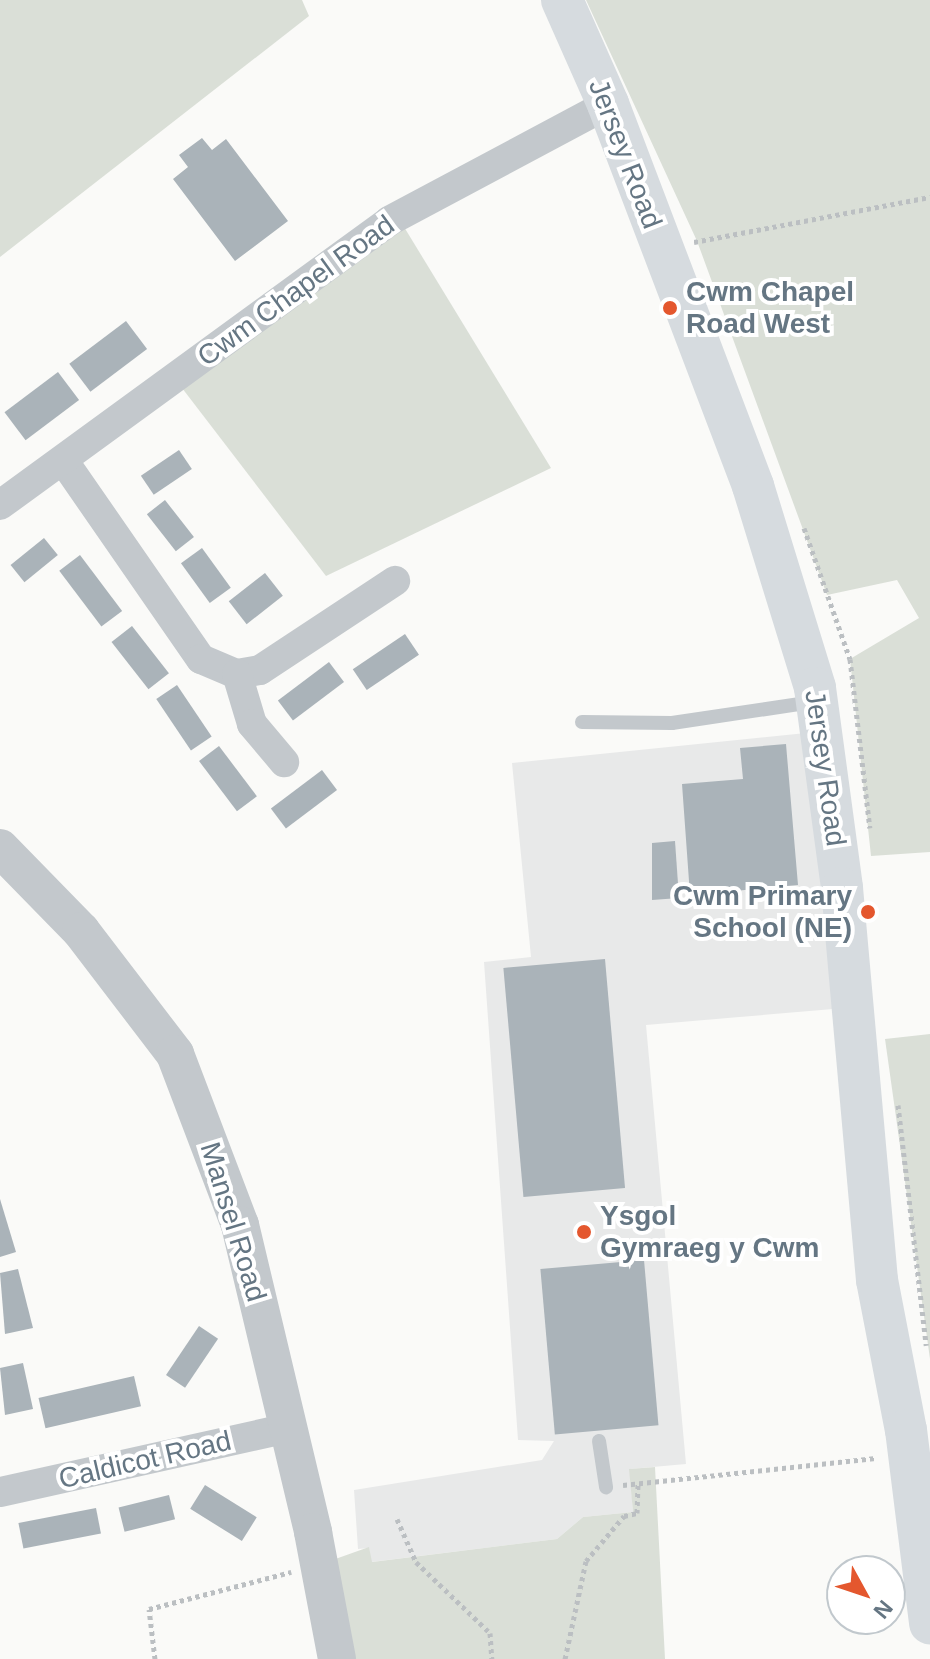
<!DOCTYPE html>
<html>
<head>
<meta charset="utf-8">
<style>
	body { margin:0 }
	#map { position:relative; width:930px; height:1659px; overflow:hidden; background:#fafaf8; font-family:Arial,sans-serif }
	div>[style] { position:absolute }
	.built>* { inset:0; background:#e8e9e9 }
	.green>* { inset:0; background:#dadfd7 }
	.building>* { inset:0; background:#aab3b9; transform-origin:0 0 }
	.path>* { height:5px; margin-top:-2.5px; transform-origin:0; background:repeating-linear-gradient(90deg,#bbbfc2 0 4px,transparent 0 8px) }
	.service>* { height:14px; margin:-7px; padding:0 7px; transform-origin:7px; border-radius:7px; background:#c3c8cc }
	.minor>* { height:30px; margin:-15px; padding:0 15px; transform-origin:15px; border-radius:15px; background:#c3c8cc }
	.tertiary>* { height:38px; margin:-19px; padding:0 19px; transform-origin:19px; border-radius:19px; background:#c3c8cc }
	.secondary>* { height:42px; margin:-21px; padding:0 21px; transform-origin:21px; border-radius:21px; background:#d6dbdf }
	.dots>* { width:22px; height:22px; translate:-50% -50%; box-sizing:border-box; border:4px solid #fff; border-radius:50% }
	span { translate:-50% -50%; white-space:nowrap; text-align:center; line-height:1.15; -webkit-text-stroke:8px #fff; paint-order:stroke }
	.street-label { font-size:28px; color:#657683 }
	.poi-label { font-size:28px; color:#657683; font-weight:700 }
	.left { translate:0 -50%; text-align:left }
	.right { translate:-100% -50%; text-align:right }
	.north { position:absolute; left:826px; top:1555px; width:80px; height:80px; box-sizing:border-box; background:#fff; border:2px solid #c1c8cd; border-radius:50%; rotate:130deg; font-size:22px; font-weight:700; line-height:32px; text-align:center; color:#657683 }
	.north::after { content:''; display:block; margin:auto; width:28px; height:36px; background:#e4572e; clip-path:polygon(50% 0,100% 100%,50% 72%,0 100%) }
</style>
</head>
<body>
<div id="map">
	<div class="built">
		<i style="clip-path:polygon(806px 733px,833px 1009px,646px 1025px,686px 1464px,630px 1469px,633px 1512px,583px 1517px,557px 1539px,371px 1562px,369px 1548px,358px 1549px,354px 1490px,542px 1460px,554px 1441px,518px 1440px,484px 962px,531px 957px,512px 763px)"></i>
	</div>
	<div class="green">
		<i style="clip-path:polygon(0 0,302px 0,309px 16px,0 257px)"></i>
		<i style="clip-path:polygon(586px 0,930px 0,930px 852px,871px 856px,850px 659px,919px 618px,897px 580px,827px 595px,697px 241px)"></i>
		<i style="clip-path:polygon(401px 222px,551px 468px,326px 576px,182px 388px)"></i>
		<i style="clip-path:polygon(930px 1034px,930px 1359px,885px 1039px)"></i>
		<i style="clip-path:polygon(655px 1467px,665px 1659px,346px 1659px,327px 1562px,369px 1547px,372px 1562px,557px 1539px,583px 1517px,633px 1512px,629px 1469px)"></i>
	</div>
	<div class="building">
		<i style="clip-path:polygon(202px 138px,212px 150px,226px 139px,288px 221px,235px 261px,173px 179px,188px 167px,179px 155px)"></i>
		<i style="left:126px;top:321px;width:35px;height:71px;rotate:53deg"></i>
		<i style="left:58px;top:372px;width:35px;height:67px;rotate:53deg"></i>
		<i style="left:179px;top:450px;width:23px;height:46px;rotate:56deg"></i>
		<i style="left:165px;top:500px;width:47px;height:23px;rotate:52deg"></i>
		<i style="left:44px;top:538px;width:22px;height:43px;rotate:51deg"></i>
		<i style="left:202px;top:548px;width:49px;height:26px;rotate:54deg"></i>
		<i style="left:80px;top:555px;width:70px;height:26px;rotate:53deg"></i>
		<i style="left:265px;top:573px;width:29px;height:46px;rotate:52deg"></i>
		<i style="left:132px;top:626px;width:60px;height:26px;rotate:52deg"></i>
		<i style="left:405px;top:634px;width:25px;height:63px;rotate:56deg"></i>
		<i style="left:329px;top:662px;width:25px;height:64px;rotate:53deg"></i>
		<i style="left:177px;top:685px;width:62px;height:25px;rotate:56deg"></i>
		<i style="clip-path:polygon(786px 744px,798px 885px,690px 895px,682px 784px,743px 779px,740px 748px)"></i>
		<i style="left:219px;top:746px;width:63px;height:25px;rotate:53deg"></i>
		<i style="left:322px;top:770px;width:25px;height:64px;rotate:53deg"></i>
		<i style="clip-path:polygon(675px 841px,679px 898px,652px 900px,652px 843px)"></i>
		<i style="left:605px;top:959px;width:230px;height:102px;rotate:85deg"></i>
		<i style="clip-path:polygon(0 1199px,16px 1252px,0 1257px)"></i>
		<i style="left:644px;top:1260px;width:166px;height:104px;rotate:85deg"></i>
		<i style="clip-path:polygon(18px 1269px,33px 1328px,5px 1334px,0 1273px)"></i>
		<i style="left:199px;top:1326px;width:23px;height:59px;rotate:34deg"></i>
		<i style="clip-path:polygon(23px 1363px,33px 1409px,5px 1415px,0 1368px)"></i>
		<i style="left:134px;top:1376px;width:31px;height:98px;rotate:77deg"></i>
		<i style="left:205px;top:1485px;width:61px;height:28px;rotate:32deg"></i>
		<i style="left:169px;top:1495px;width:25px;height:52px;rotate:76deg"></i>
		<i style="left:96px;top:1508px;width:26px;height:79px;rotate:79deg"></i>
	</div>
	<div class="path">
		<i style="left:694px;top:242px;width:240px;rotate:-10.8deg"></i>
		<i style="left:804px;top:528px;width:139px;rotate:70.7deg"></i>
		<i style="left:850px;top:659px;width:170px;rotate:83.3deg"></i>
		<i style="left:898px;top:1105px;width:242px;rotate:83.3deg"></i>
		<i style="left:623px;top:1485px;width:254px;rotate:-6.1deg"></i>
		<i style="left:397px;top:1519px;width:47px;rotate:66.2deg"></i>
		<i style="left:416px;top:1562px;width:103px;rotate:43.8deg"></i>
		<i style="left:490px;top:1633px;width:26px;rotate:86deg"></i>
		<i style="left:155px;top:1659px;width:50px;rotate:-96.8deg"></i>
		<i style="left:149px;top:1609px;width:147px;rotate:-14.6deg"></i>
		<i style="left:565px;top:1659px;width:100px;rotate:-77.9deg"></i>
		<i style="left:586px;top:1561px;width:59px;rotate:-49.8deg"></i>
		<i style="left:624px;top:1516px;width:13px;rotate:-13deg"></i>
		<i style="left:637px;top:1513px;width:29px;rotate:-88deg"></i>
	</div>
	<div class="service">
		<i style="left:582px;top:722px;width:90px;rotate:0.6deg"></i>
		<i style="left:672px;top:723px;width:143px;rotate:-8.5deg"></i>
		<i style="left:599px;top:1441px;width:47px;rotate:81.3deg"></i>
	</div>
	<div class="minor">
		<i style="left:63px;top:460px;width:242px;rotate:55.3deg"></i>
		<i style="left:201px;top:659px;width:39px;rotate:23deg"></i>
		<i style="left:237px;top:674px;width:23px;rotate:-10deg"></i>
		<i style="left:260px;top:670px;width:162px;rotate:-33.4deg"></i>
		<i style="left:0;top:505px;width:482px;rotate:-36.1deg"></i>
		<i style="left:389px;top:221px;width:248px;rotate:-28.1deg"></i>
		<i style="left:237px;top:674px;width:52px;rotate:73.3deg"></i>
		<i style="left:252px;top:724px;width:50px;rotate:49.9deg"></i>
		<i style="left:0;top:1492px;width:296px;rotate:-12.5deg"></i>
	</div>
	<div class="tertiary">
		<i style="left:0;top:848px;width:116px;rotate:45.7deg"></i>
		<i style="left:81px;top:931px;width:155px;rotate:52.6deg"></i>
		<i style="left:175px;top:1054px;width:183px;rotate:69.2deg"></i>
		<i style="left:240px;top:1225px;width:316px;rotate:76.6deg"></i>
		<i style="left:313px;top:1532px;width:129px;rotate:79.3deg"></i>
	</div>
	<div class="secondary">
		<i style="left:562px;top:0;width:114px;rotate:66.1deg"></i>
		<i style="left:608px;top:104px;width:409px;rotate:69.2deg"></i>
		<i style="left:753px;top:486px;width:211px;rotate:72.9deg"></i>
		<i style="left:815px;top:688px;width:202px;rotate:82.3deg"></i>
		<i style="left:842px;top:888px;width:394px;rotate:84.9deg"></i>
		<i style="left:877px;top:1280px;width:153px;rotate:79.1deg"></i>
		<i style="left:906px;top:1430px;width:195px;rotate:82.9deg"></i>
	</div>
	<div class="dots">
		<i style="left:670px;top:308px;background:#e4572e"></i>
		<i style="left:868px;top:912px;background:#e4572e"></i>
		<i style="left:584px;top:1232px;background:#e4572e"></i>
	</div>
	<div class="street-label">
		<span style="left:625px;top:154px;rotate:69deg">Jersey Road</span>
		<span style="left:296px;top:291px;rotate:-36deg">Cwm Chapel Road</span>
		<span style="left:825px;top:768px;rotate:82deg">Jersey Road</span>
		<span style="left:233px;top:1222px;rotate:73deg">Mansel Road</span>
		<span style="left:145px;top:1460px;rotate:-13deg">Caldicot Road</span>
	</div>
	<div class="poi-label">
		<span class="left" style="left:686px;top:308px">Cwm Chapel<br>Road West</span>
		<span class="right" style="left:852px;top:912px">Cwm Primary<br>School (NE)</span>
		<span class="left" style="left:600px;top:1232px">Ysgol<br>Gymraeg y Cwm</span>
	</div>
	<div class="north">N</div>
</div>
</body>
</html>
